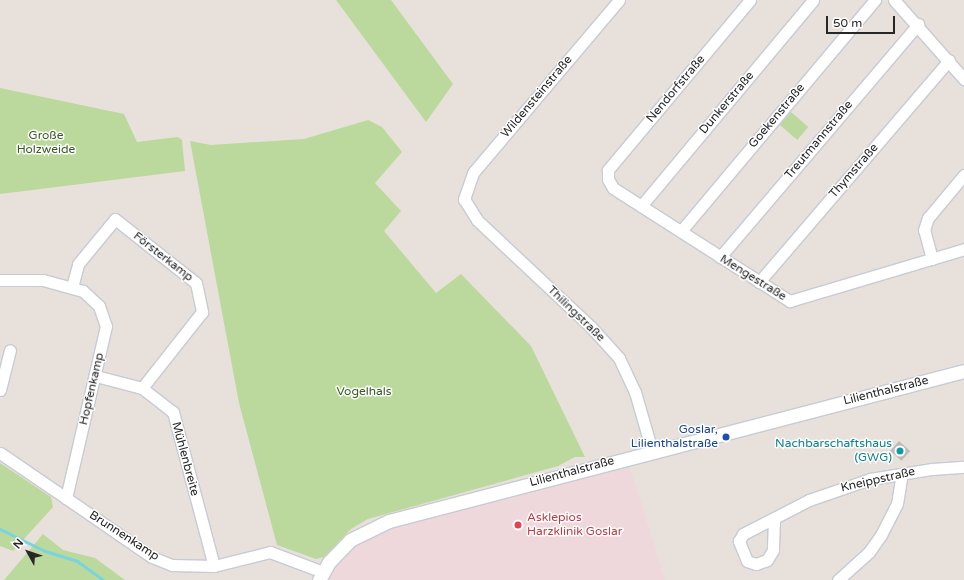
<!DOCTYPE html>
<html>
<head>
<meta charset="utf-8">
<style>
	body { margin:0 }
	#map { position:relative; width:964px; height:580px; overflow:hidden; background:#e8e0da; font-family:"Varela Round",sans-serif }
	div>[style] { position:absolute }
	.medical>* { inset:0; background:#eed8dc }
	.green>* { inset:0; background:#bbd99c; transform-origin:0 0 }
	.stream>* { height:3px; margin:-1.5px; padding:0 1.5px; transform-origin:1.5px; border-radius:1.5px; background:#78d4df }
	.building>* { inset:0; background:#c0bab7; transform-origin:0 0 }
	.roads { filter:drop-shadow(1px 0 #c6cbd4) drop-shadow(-1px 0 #c6cbd4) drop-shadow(0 1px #c6cbd4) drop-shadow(0 -1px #c6cbd4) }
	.minor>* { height:11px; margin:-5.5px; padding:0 5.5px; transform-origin:5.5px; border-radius:5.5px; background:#fff }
	.tertiary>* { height:13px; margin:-6.5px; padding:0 6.5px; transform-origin:6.5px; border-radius:6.5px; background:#fff }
	.dots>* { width:11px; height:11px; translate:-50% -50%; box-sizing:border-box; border:2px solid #fff; border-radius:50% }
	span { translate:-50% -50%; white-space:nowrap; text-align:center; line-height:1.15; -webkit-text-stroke:3px #fff; paint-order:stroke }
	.street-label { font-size:12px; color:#272727 }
	.park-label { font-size:12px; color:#365a21 }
	.transit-label { font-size:12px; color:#164399 }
	.right { translate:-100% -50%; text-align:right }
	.culture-label { font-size:12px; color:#0d838f }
	.health-label { font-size:12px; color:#be3a42 }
	.left { translate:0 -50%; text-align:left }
	.north { position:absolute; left:8px; top:532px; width:40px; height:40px; -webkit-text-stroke:3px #fff; paint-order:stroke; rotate:310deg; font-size:11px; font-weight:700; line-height:16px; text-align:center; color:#272727 }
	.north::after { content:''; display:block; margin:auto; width:14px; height:18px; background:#272727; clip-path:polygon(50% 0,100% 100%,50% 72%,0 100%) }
	.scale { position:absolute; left:826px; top:16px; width:69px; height:18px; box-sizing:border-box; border:2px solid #272727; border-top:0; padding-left:5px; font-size:12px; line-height:14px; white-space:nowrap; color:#272727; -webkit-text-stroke:3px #fff; paint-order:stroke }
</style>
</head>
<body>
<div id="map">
	<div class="medical">
		<i style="clip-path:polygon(629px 464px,665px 580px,325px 580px,333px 566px,360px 538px,376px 529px)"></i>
	</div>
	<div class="green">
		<i style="clip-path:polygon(336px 0,391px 0,453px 84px,426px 122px)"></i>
		<i style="clip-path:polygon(0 88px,124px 114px,137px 142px,178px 137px,182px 140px,185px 171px,0 194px)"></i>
		<i style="left:791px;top:112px;width:23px;height:17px;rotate:41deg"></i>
		<i style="clip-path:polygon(368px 120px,382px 127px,402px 152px,375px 183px,401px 211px,384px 231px,436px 293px,461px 274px,531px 346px,585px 457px,575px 457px,558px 466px,368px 519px,351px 529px,324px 557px,316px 559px,277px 545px,239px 403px,190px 141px,211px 145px,304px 139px)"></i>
		<i style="clip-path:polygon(0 463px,51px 497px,53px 507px,13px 551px,0 546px)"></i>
		<i style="clip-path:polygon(43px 534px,63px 550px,95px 558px,125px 580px,4px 580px)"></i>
	</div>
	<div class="stream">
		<i style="left:0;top:529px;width:50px;rotate:26.1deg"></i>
		<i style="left:45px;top:551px;width:34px;rotate:17deg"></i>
		<i style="left:77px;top:561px;width:32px;rotate:36deg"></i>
	</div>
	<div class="building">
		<i style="left:899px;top:441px;width:15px;height:13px;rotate:42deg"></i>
	</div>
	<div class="roads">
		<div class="minor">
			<i style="left:619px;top:0;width:226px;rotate:130.2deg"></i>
			<i style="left:473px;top:173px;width:28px;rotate:109deg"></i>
			<i style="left:464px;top:199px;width:25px;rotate:58deg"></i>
			<i style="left:477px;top:220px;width:156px;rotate:43.2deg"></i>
			<i style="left:591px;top:327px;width:42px;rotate:47.9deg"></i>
			<i style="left:619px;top:358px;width:38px;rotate:65deg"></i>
			<i style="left:635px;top:392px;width:61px;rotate:73.9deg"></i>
			<i style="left:750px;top:0;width:222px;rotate:129.9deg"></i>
			<i style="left:608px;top:170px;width:9px;rotate:90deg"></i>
			<i style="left:608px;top:179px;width:10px;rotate:61deg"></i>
			<i style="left:613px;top:188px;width:210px;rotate:32.6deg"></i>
			<i style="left:790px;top:301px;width:182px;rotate:-16.6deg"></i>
			<i style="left:894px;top:0;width:106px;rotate:48.5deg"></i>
			<i style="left:641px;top:206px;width:268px;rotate:-50.1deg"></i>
			<i style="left:681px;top:231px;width:302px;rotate:-50deg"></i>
			<i style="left:720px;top:257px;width:306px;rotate:-49.6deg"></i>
			<i style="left:932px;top:259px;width:30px;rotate:-105deg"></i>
			<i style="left:924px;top:230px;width:13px;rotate:-72deg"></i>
			<i style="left:928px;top:218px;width:56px;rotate:-50.1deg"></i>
			<i style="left:0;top:280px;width:43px"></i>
			<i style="left:43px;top:280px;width:41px;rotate:15.4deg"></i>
			<i style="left:83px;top:291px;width:22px;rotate:43deg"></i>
			<i style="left:99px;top:306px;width:21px;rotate:71deg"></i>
			<i style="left:106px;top:326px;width:177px;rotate:103.1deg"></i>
			<i style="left:66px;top:498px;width:80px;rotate:-145.7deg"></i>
			<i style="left:759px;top:282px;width:292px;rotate:-49.4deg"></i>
			<i style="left:72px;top:287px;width:24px;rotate:-75deg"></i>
			<i style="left:78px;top:264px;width:58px;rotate:-50.6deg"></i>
			<i style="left:115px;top:219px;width:103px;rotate:38.3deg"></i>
			<i style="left:196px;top:283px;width:30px;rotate:78deg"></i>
			<i style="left:202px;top:312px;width:97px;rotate:128.3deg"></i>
			<i style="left:96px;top:376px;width:48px;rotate:14.6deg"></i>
			<i style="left:142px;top:388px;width:39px;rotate:38deg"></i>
			<i style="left:173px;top:412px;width:159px;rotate:75.1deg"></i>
			<i style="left:0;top:390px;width:41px;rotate:-76deg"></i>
			<i style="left:66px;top:498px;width:104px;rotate:34.5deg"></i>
			<i style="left:152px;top:557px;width:22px;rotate:22deg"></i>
			<i style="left:172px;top:565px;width:42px;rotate:1.4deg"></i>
			<i style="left:214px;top:566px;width:58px;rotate:-14deg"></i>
			<i style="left:270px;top:552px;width:57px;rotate:20.7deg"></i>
			<i style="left:774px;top:519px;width:31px;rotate:92deg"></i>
			<i style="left:773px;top:550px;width:12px;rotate:121deg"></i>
			<i style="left:767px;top:560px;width:12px;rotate:160deg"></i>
			<i style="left:756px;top:564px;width:9px;rotate:-162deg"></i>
			<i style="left:747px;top:561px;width:22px;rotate:-112deg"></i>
			<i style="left:739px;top:541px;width:8px;rotate:-60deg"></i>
			<i style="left:743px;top:534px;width:74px;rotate:-27.3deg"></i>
			<i style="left:809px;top:500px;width:65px;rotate:-19deg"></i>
			<i style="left:870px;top:479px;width:63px;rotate:-9.2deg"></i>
			<i style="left:932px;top:469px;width:32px;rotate:-4deg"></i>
			<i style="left:838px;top:580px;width:42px;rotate:-42.1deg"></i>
			<i style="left:869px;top:552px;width:21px;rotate:-55deg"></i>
			<i style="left:881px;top:535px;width:35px;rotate:-63deg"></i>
			<i style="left:897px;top:504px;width:30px;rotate:-81deg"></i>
		</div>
		<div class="tertiary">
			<i style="left:319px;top:580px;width:21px;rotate:-61deg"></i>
			<i style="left:329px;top:562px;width:30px;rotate:-46deg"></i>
			<i style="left:350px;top:540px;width:43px;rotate:-26deg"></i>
			<i style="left:389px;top:521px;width:594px;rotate:-14.62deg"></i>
		</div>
	</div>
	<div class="dots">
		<i style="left:726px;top:437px;background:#1a4fb4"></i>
		<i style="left:900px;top:451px;background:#0f9aa8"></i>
		<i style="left:518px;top:525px;background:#e0444e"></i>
	</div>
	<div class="street-label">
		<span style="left:676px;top:89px;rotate:-50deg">Nendorfstraße</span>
		<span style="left:537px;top:97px;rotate:-50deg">Wildensteinstraße</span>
		<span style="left:727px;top:103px;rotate:-50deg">Dunkerstraße</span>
		<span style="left:777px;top:116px;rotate:-50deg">Goekenstraße</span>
		<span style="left:819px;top:140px;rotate:-50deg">Treutmannstraße</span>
		<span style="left:854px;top:171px;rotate:-49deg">Thymstraße</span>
		<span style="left:163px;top:257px;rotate:38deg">Försterkamp</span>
		<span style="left:753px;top:278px;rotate:32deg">Mengestraße</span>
		<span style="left:576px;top:314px;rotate:44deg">Thilingstraße</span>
		<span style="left:92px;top:389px;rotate:-77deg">Hopfenkamp</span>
		<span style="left:886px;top:391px;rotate:-14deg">Lilienthalstraße</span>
		<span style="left:185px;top:459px;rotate:75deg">Mühlenbreite</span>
		<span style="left:572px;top:472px;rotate:-15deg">Lilienthalstraße</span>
		<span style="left:878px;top:480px;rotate:-13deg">Kneippstraße</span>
		<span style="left:124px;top:536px;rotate:33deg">Brunnenkamp</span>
	</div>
	<div class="park-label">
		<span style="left:46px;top:143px">Große<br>Holzweide</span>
		<span style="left:364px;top:392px">Vogelhals</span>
	</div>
	<div class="transit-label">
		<span class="right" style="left:718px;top:437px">Goslar,<br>Lilienthalstraße</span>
	</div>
	<div class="culture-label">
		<span class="right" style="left:892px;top:451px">Nachbarschaftshaus<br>(GWG)</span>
	</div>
	<div class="health-label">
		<span class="left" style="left:527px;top:525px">Asklepios<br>Harzklinik Goslar</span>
	</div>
	<div class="north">N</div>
	<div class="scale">50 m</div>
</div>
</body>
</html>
